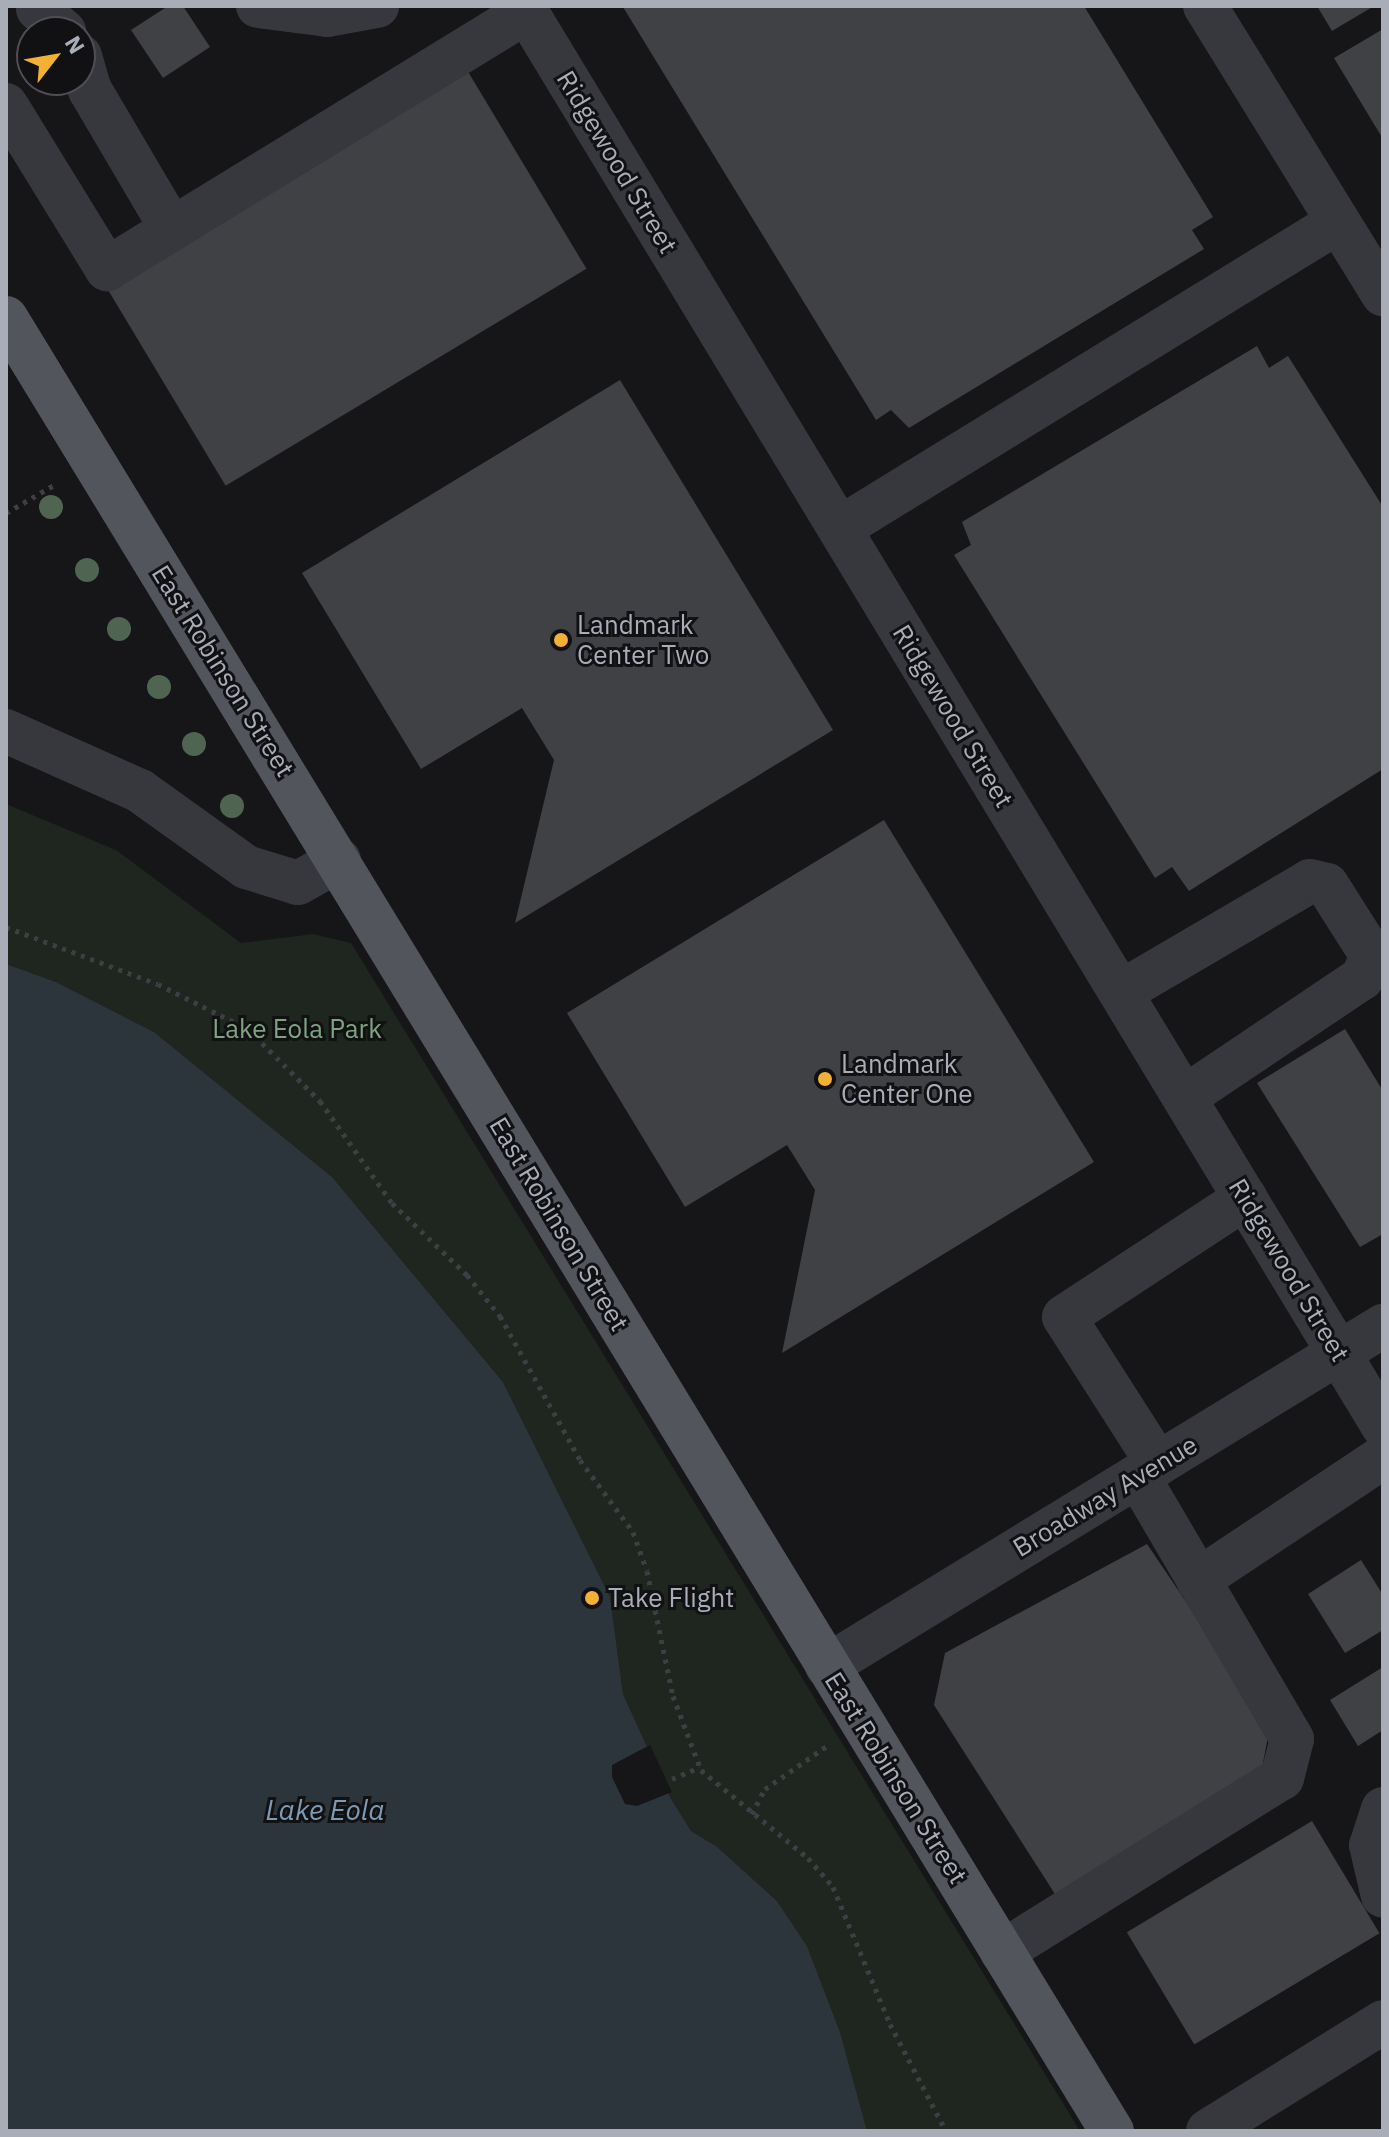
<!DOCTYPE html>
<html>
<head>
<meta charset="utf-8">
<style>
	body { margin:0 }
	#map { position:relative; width:1389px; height:2137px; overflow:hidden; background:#161618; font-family:"IBM Plex Sans",sans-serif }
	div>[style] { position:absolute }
	.green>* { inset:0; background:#1e261f }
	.water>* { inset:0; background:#2c353c }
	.pier>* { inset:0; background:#161618 }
	.building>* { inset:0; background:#404145; transform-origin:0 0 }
	.path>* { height:5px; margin-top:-2.5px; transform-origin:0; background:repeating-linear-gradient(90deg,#3d3f44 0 4px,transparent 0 10px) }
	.minor>* { height:44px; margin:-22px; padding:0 22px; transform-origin:22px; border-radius:22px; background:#37383d }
	.major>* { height:44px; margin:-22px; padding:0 22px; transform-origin:22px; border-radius:22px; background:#53555c }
	.trees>* { width:24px; height:24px; margin:-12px; border-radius:50%; background:#506452 }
	.dots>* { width:22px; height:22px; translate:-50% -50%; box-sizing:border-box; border:4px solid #111113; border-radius:50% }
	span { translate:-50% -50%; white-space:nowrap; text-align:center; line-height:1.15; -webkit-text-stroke:6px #111113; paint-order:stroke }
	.street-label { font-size:26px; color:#a8adb8 }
	.poi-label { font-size:26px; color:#a8adb8 }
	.left { translate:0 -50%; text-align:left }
	.park-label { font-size:26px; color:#7fa381 }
	.water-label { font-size:28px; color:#7f9bb3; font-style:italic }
	.frame { position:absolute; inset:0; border:8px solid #a8adb8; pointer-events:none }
	.north { position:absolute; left:16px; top:16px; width:80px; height:80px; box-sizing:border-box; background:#111113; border:2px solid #4d4f55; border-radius:50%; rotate:59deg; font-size:22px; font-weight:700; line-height:32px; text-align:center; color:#a8adb8 }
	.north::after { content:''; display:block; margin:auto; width:28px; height:36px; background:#f2b134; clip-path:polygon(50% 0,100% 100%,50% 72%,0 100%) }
</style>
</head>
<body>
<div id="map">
	<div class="green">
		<i style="clip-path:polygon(6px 804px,116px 850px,241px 943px,313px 934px,351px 943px,1080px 2131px,867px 2131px,840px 2032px,807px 1946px,777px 1901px,716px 1846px,691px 1831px,670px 1797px,623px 1694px,610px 1597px,503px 1382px,332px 1177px,154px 1032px,56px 982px,6px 964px)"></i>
	</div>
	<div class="water">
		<i style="clip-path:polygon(6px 964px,56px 982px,154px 1032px,332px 1177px,503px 1382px,610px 1597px,623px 1694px,670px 1797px,691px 1831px,716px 1846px,777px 1901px,807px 1946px,840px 2032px,867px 2131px,6px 2131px)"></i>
	</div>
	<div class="pier">
		<i style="clip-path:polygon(650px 1745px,672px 1792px,637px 1806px,625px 1804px,612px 1777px,612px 1765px)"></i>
	</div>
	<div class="building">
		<i style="clip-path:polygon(168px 6px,183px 6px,210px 47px,163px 78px,131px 30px)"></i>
		<i style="clip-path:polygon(1084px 6px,1213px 217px,1192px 230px,1204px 249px,909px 428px,891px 410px,876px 420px,623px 7px)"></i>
		<i style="clip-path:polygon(1317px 6px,1374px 6px,1332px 31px)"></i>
		<i style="clip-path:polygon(1383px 29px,1383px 139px,1334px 58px)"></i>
		<i style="left:467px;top:70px;width:232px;height:421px;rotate:59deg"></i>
		<i style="clip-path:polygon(1257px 346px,1269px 368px,1288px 356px,1383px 507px,1383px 769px,1189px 891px,1172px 867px,1155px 878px,954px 555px,971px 545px,962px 522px)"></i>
		<i style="clip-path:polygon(620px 380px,833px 730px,515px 923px,554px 760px,522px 708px,421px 769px,302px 573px)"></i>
		<i style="clip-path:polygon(884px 820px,1094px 1162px,782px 1353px,815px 1190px,787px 1145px,685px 1207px,567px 1013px)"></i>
		<i style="clip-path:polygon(1345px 1029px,1383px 1091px,1383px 1234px,1360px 1247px,1257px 1083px)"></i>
		<i style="clip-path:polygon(1147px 1544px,1270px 1726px,1259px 1784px,1062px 1905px,934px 1705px,945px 1653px)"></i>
		<i style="clip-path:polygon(1361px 1560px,1383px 1595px,1383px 1630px,1345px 1653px,1308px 1594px)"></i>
		<i style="clip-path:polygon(1383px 1667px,1383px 1730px,1358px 1746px,1330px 1700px)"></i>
		<i style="left:1312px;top:1821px;width:131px;height:216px;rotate:59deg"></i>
	</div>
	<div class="path">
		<i style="left:6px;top:513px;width:56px;rotate:-30.3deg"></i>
		<i style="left:6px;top:927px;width:162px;rotate:20.6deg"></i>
		<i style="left:158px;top:984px;width:101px;rotate:26.6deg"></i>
		<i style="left:248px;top:1029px;width:102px;rotate:45deg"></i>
		<i style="left:320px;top:1101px;width:125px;rotate:54.8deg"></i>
		<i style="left:392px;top:1203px;width:104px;rotate:43.8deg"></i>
		<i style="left:467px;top:1275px;width:53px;rotate:51.2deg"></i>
		<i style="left:500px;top:1316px;width:165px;rotate:60.9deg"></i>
		<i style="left:580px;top:1460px;width:89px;rotate:53.6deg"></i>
		<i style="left:633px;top:1532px;width:41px;rotate:70.3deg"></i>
		<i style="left:647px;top:1571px;width:128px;rotate:78.3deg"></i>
		<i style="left:673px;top:1696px;width:79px;rotate:69.3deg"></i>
		<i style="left:701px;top:1770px;width:139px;rotate:39.4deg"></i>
		<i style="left:808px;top:1858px;width:38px;rotate:49deg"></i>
		<i style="left:833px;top:1887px;width:148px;rotate:67.4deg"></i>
		<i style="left:890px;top:2024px;width:121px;rotate:62.4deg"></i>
		<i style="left:672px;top:1779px;width:30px;rotate:-23deg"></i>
		<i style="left:752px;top:1814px;width:28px;rotate:-63deg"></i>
		<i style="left:765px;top:1789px;width:77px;rotate:-34.9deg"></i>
	</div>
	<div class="minor">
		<i style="left:258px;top:6px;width:70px;rotate:7.4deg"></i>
		<i style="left:327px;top:15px;width:51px;rotate:-10.2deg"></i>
		<i style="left:523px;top:6px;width:1660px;rotate:58.8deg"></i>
		<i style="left:1205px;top:6px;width:339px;rotate:58.3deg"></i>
		<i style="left:38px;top:9px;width:35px;rotate:41deg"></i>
		<i style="left:80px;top:56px;width:35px;rotate:74deg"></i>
		<i style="left:90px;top:90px;width:161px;rotate:59.5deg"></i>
		<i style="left:172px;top:229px;width:415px;rotate:-31.5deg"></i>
		<i style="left:6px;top:105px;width:193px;rotate:58.4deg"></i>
		<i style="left:107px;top:269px;width:76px;rotate:-31.6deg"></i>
		<i style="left:840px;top:528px;width:584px;rotate:-31.57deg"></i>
		<i style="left:6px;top:731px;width:147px;rotate:24.1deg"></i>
		<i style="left:140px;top:791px;width:130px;rotate:35.6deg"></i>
		<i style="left:246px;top:867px;width:54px;rotate:17.1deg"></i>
		<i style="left:298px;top:883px;width:47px;rotate:-29.3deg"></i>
		<i style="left:1121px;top:992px;width:219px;rotate:-30.4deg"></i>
		<i style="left:1310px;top:881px;width:17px;rotate:13deg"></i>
		<i style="left:1327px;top:885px;width:84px;rotate:57.6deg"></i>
		<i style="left:1372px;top:956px;width:24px;rotate:114deg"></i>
		<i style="left:1362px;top:978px;width:213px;rotate:146.1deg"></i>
		<i style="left:1158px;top:1464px;width:174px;rotate:-122.6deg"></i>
		<i style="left:1064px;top:1317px;width:217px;rotate:-33.3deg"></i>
		<i style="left:1198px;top:1580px;width:222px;rotate:-33.6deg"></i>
		<i style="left:827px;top:1666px;width:652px;rotate:-31.45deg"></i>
		<i style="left:1383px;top:1809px;width:38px;rotate:108deg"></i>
		<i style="left:1371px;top:1845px;width:52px;rotate:76.8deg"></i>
		<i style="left:1002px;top:1952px;width:330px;rotate:-31.9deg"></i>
		<i style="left:1282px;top:1778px;width:40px;rotate:-75.6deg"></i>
		<i style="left:1292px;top:1739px;width:305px;rotate:-120.4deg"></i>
		<i style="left:1208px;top:2131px;width:206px;rotate:-31.9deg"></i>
	</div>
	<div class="major">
		<i style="left:6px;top:318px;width:2124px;rotate:58.62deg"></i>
	</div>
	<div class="trees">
		<i style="left:51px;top:507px"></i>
		<i style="left:87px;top:570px"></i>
		<i style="left:119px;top:629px"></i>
		<i style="left:159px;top:687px"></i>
		<i style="left:194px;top:744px"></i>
		<i style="left:232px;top:806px"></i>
	</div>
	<div class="dots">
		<i style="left:561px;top:640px;background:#f2b134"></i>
		<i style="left:825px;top:1079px;background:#f2b134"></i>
		<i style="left:592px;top:1598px;background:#f2b134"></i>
	</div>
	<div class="street-label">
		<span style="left:617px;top:162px;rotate:59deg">Ridgewood Street</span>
		<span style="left:223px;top:671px;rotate:58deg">East Robinson Street</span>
		<span style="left:953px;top:716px;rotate:59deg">Ridgewood Street</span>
		<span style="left:559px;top:1224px;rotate:59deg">East Robinson Street</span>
		<span style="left:1289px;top:1270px;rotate:59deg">Ridgewood Street</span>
		<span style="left:1105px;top:1496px;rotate:-31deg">Broadway Avenue</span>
		<span style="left:896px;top:1778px;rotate:58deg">East Robinson Street</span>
	</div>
	<div class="poi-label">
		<span class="left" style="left:577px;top:640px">Landmark<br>Center Two</span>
		<span class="left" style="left:841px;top:1079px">Landmark<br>Center One</span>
		<span class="left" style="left:608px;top:1598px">Take Flight</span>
	</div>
	<div class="park-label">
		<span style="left:297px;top:1029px">Lake Eola Park</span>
	</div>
	<div class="water-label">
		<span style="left:325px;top:1810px">Lake Eola</span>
	</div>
	<div class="frame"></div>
	<div class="north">N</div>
</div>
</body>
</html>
